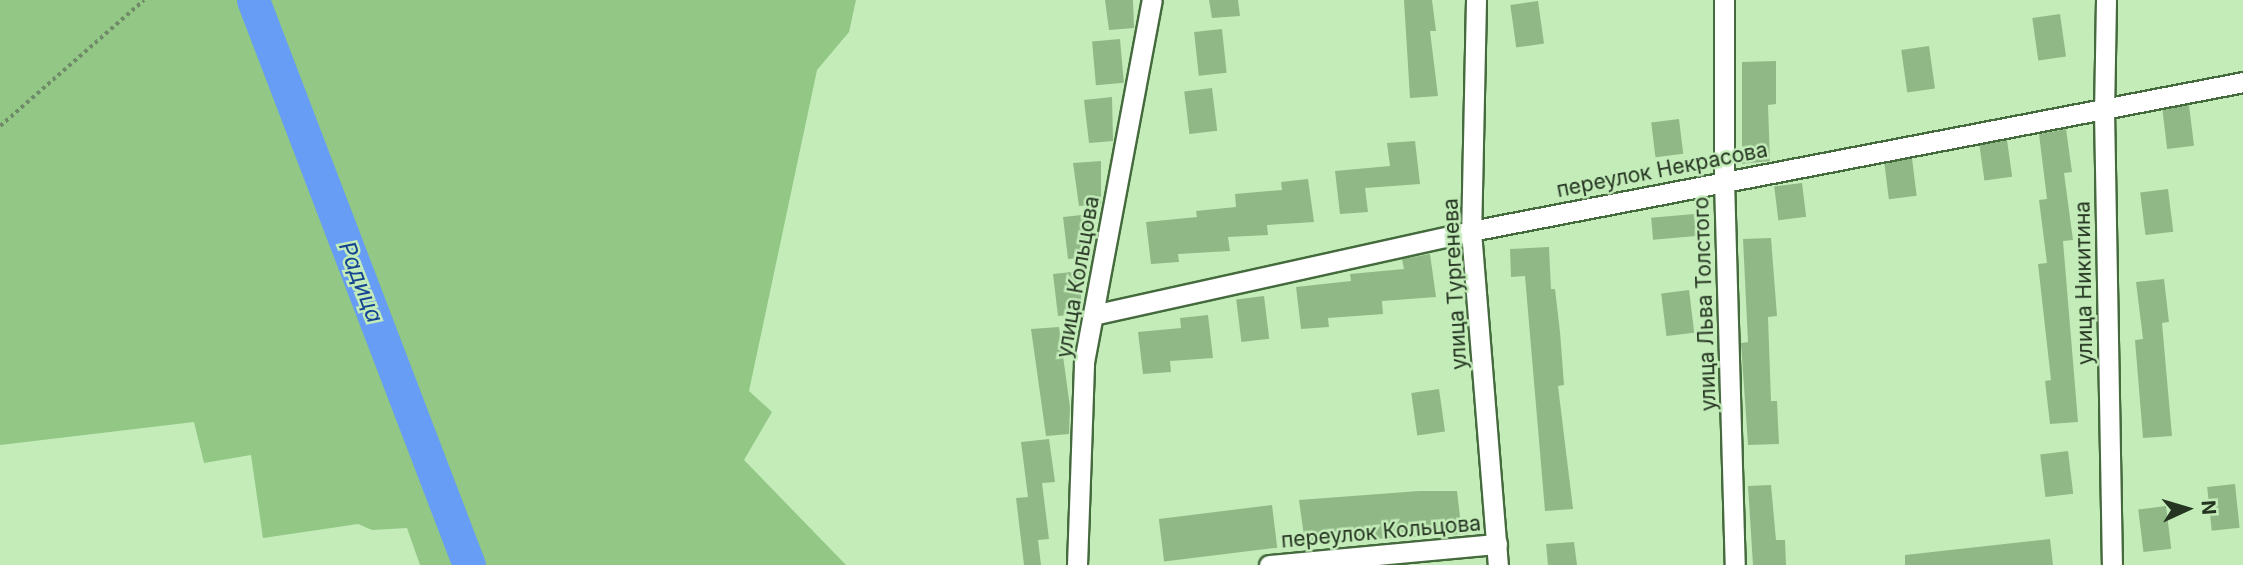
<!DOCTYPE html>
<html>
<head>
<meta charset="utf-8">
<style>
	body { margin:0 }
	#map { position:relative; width:2243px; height:565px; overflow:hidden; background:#c3ecb9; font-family:Inter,sans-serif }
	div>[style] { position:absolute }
	.green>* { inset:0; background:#92c785 }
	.river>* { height:33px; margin:-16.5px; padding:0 16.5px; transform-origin:16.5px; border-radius:16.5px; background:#679df4 }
	.building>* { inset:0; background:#90b887; transform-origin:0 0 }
	.path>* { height:3.5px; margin-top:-1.75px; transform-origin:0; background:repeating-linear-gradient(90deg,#6f8b68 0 3.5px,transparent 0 7px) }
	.roads { filter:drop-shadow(2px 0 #456a3d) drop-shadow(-2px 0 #456a3d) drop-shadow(0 2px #456a3d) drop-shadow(0 -2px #456a3d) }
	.minor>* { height:19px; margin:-9.5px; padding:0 9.5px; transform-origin:9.5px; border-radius:9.5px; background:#fff }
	span { translate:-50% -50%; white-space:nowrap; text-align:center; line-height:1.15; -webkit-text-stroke:5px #c3ecb9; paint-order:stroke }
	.street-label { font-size:21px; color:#253521 }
	.water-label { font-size:23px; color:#154592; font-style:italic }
	.north { position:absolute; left:2152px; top:474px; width:70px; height:70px; -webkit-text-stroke:5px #c3ecb9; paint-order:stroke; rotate:86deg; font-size:19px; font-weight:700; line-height:28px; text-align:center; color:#253521 }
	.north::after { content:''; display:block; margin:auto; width:24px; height:32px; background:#253521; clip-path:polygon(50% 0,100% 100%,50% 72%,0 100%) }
</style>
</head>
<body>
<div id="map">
	<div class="green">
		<i style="clip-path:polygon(0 0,856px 0,849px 32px,817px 70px,749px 391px,772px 412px,744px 460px,846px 565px,420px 565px,407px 528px,372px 530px,358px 524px,263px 538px,251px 455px,204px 463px,194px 422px,0 445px)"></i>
	</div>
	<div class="river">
		<i style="left:253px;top:0;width:605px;rotate:69.08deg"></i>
	</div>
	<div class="building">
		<i style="clip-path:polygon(1105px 0,1133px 0,1134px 28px,1109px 30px)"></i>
		<i style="clip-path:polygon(1209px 0,1238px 0,1240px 16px,1212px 18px)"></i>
		<i style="clip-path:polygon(1404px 0,1432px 0,1436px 31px,1430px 31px,1438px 96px,1410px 98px)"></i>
		<i style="left:1538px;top:1px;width:43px;height:28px;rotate:82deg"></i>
		<i style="left:2060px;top:14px;width:43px;height:28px;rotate:82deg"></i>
		<i style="left:1222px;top:29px;width:44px;height:28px;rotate:84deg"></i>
		<i style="left:1120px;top:39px;width:44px;height:28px;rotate:85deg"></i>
		<i style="left:1929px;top:46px;width:43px;height:28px;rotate:82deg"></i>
		<i style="clip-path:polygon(1776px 61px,1776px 104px,1768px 105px,1770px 161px,1742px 164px,1742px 62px)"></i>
		<i style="left:1212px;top:88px;width:43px;height:28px;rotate:83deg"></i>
		<i style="clip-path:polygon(1112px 97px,1113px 141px,1089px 143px,1084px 100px)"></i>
		<i style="left:2189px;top:105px;width:41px;height:27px;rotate:83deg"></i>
		<i style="left:1679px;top:119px;width:35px;height:28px;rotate:83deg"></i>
		<i style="clip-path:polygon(2066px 129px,2072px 172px,2064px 173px,2073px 240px,2063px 241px,2078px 422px,2050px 424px,2045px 381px,2051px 380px,2038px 264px,2047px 263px,2039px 200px,2047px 199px,2039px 134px)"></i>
		<i style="left:2007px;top:140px;width:37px;height:28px;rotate:82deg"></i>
		<i style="clip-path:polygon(1415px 141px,1420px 184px,1365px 188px,1368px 212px,1340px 214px,1335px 171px,1390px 166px,1387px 143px)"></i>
		<i style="left:1912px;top:158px;width:38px;height:28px;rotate:83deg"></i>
		<i style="clip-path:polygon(1101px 161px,1101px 204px,1079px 206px,1073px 163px)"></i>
		<i style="clip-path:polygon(1308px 179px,1314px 222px,1267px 225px,1268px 235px,1228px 237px,1230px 251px,1178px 254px,1179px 262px,1151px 264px,1146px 222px,1197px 217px,1196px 211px,1236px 207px,1235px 194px,1282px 190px,1281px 182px)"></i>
		<i style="left:1802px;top:183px;width:34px;height:28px;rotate:83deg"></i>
		<i style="left:2168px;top:189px;width:43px;height:28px;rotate:83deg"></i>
		<i style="clip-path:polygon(1091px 214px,1091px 257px,1068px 259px,1063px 217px)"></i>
		<i style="left:1694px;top:214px;width:22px;height:43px;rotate:85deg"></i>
		<i style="clip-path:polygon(1771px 238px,1777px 316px,1768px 317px,1771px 401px,1777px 401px,1779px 444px,1748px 445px,1741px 343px,1748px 342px,1743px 239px)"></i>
		<i style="clip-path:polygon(1549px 247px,1551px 289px,1555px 289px,1560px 332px,1564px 385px,1558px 386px,1573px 509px,1545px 511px,1525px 276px,1511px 277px,1510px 249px)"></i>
		<i style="clip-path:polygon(1430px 254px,1436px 297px,1382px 301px,1383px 314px,1328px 318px,1329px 327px,1301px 329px,1296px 287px,1351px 281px,1350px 274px,1404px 269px,1402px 259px)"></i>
		<i style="clip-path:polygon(1081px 271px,1081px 314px,1058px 316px,1053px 274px)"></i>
		<i style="clip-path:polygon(2164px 279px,2169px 322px,2162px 323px,2172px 436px,2143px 438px,2135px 340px,2143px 339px,2136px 282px)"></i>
		<i style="left:1689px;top:290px;width:43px;height:28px;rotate:83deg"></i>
		<i style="left:1264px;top:296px;width:43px;height:28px;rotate:83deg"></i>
		<i style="clip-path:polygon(1208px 315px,1213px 358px,1170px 361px,1171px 372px,1143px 374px,1138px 332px,1181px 328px,1180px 318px)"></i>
		<i style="clip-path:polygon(1059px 327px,1070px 407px,1069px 434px,1046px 436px,1031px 329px)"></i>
		<i style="left:1439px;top:389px;width:43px;height:28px;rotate:82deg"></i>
		<i style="clip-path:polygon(1049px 439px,1055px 482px,1042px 483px,1049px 539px,1038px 540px,1041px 565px,1024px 565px,1016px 498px,1028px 497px,1021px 442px)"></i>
		<i style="left:2068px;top:451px;width:43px;height:28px;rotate:83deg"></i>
		<i style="left:2235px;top:484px;width:44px;height:28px;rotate:84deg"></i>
		<i style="clip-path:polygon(1771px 485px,1776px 540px,1785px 540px,1786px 565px,1753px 565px,1748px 486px)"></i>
		<i style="clip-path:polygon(1419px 491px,1457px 491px,1462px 534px,1305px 543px,1299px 500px)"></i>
		<i style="left:1272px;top:505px;width:43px;height:114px;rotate:83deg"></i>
		<i style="left:2166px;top:506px;width:43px;height:28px;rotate:83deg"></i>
		<i style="clip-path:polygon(2050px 539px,2053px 565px,1905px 565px,1905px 555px)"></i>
		<i style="clip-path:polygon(1574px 542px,1577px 565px,1548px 565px,1546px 544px)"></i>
	</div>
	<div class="path">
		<i style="left:0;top:126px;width:191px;rotate:-41.2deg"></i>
	</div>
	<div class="roads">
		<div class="minor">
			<i style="left:1476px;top:0;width:231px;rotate:91.2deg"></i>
			<i style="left:1471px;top:231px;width:335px;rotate:85.4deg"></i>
			<i style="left:1724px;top:0;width:180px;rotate:90deg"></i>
			<i style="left:1724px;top:180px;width:385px;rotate:88.4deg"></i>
			<i style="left:2106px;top:0;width:110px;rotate:91deg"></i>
			<i style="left:2104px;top:110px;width:455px;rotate:89deg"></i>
			<i style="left:1093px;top:315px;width:387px;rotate:-12.5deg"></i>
			<i style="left:1471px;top:231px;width:786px;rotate:-10.92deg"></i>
			<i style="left:1077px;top:565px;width:203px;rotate:-88deg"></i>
			<i style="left:1084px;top:362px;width:368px;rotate:-79.4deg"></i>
			<i style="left:1269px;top:565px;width:229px;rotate:-5.3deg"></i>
		</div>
	</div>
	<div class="street-label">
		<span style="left:1662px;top:170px;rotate:-11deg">переулок Некрасова</span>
		<span style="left:1078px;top:277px;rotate:-80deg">улица Кольцова</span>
		<span style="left:2084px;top:283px;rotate:-91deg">улица Никитина</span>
		<span style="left:1455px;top:284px;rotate:-93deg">улица Тургенева</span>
		<span style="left:1705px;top:304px;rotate:-92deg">улица Льва Толстого</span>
		<span style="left:1381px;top:532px;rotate:-5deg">переулок Кольцова</span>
	</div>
	<div class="water-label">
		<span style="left:361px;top:282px;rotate:69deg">Радица</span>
	</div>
	<div class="north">N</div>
</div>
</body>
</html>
